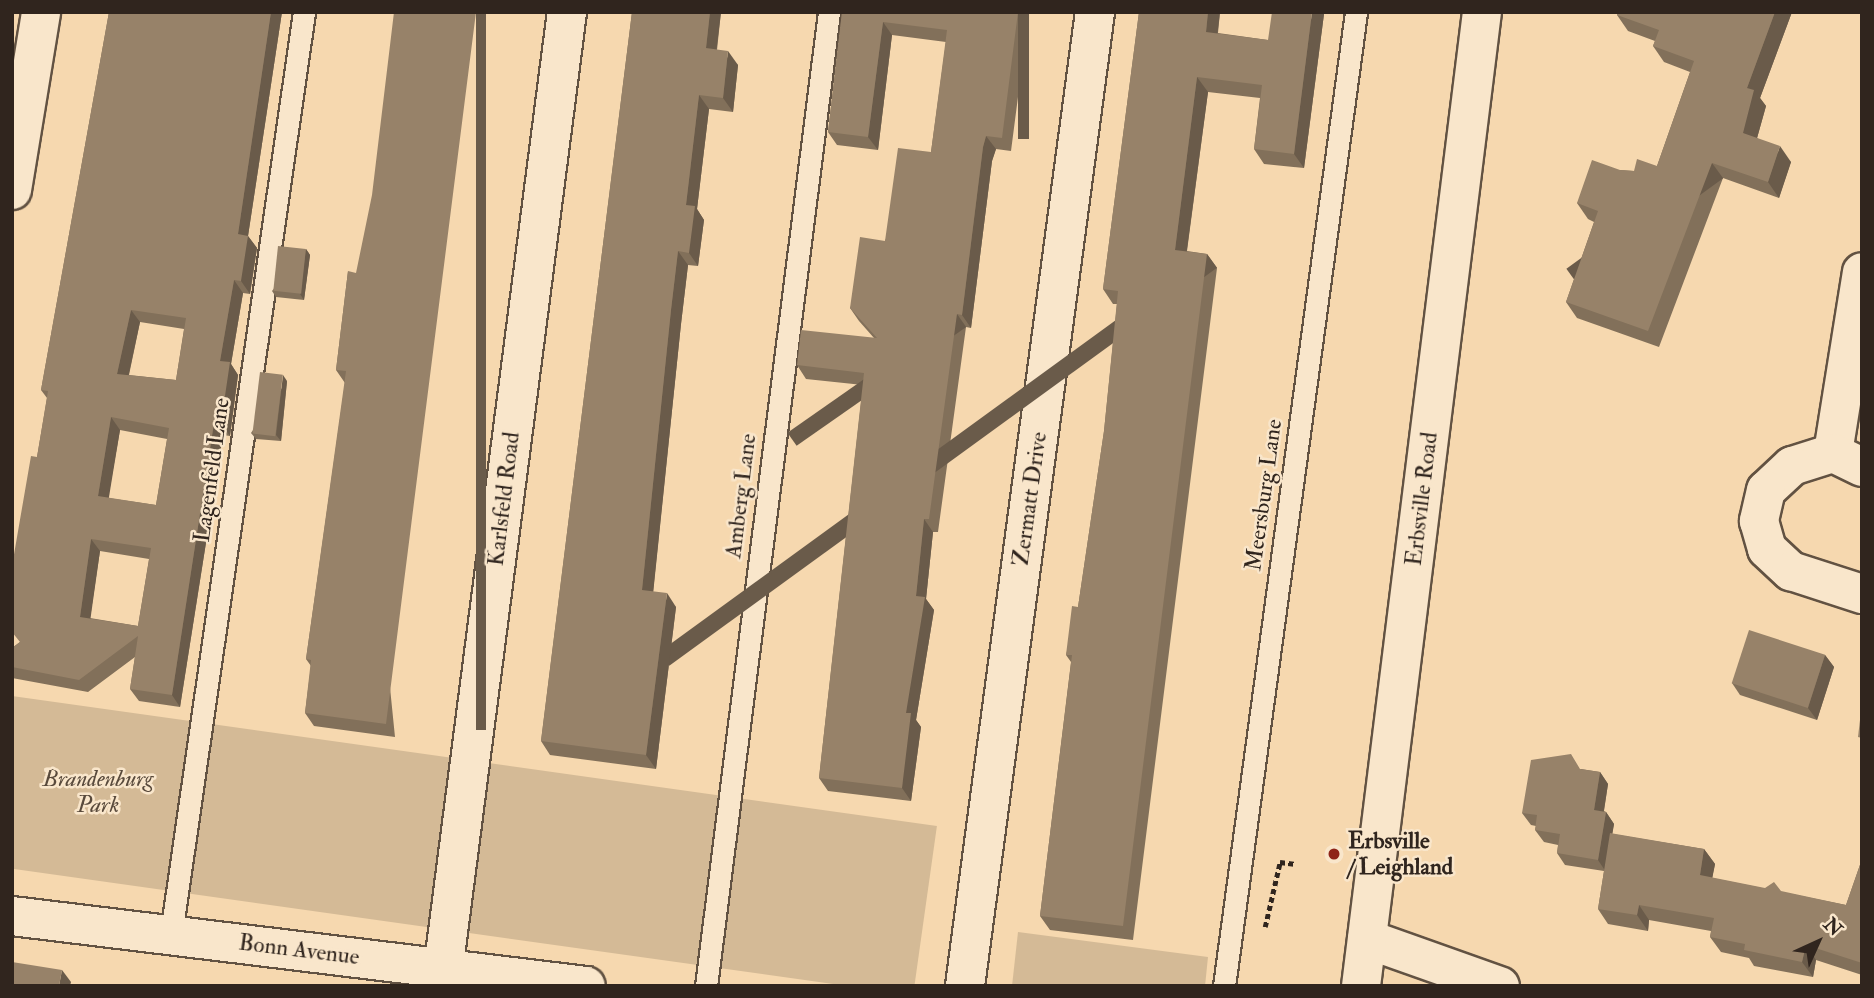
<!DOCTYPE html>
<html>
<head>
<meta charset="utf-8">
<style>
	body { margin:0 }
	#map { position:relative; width:1874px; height:998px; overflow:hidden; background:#f6d8af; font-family:"IM FELL Double Pica",serif }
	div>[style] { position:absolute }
	.green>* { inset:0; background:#d4ba96; transform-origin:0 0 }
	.path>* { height:4.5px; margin-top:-2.25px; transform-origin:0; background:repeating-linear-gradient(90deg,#30251e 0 5px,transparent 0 8.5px) }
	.roads { filter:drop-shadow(2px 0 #625242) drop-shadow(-2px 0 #625242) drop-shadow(0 2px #625242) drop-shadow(0 -2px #625242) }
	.service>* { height:21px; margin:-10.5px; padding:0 10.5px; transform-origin:10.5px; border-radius:10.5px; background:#f9e6cb }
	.minor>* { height:38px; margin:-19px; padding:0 19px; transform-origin:19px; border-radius:19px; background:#f9e6cb }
	.secondary>* { height:38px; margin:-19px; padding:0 19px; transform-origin:19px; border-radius:19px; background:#f9e6cb }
	.wall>* { inset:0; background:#82705a }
	.shaded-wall>* { inset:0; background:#6a5b4a; transform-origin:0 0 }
	.building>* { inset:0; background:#978269; transform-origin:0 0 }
	.dots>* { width:19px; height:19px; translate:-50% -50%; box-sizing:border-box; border:4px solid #f9e6cb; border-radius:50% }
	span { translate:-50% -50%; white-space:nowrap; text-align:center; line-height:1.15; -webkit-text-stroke:5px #f9e6cb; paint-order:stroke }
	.street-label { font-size:23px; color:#30251e }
	.park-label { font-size:23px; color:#594a3c; font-style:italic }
	.poi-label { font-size:23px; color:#30251e; font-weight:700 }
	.left { translate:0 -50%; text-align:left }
	.frame { position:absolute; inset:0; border:14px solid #30251e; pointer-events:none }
	.north { position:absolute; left:1783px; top:907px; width:70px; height:70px; -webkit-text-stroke:5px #f9e6cb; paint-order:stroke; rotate:45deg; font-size:19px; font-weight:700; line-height:28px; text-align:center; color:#30251e }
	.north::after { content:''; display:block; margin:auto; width:24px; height:32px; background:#30251e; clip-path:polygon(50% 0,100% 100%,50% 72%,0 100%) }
</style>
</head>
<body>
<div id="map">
	<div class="green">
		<i style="left:12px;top:696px;width:934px;height:171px;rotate:8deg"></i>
		<i style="clip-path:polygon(1018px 932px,1208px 957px,1205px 986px,1012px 986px)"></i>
	</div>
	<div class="path">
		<i style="left:1265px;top:927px;width:67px;rotate:-77deg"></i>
		<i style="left:1280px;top:862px;width:16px;rotate:7deg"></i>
	</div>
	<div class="roads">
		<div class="service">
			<i style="left:171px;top:934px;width:932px;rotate:-81.79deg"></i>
			<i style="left:706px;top:986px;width:982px;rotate:-82.8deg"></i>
			<i style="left:1224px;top:986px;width:983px;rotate:-82.28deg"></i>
		</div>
		<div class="minor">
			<i style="left:12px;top:190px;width:180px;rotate:-80.7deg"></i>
			<i style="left:1833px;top:453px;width:183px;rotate:-80.9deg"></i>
			<i style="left:1862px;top:467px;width:32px;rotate:-154deg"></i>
			<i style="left:1833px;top:453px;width:43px;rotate:162.4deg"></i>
			<i style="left:1792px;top:466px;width:35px;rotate:137deg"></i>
			<i style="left:1766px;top:490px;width:32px;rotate:103deg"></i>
			<i style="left:1759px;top:521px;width:29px;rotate:74deg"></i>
			<i style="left:1767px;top:549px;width:33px;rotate:43deg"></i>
			<i style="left:1791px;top:571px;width:75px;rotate:17.9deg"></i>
			<i style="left:12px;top:916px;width:578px;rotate:6.95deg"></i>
			<i style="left:1367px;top:939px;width:141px;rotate:19.5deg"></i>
			<i style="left:441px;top:986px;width:982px;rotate:-82.63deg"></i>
			<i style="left:965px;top:986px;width:983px;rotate:-82.4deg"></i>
		</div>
		<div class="secondary">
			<i style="left:1361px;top:986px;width:981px;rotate:-82.92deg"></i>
		</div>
	</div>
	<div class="wall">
		<i style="clip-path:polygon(evenodd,109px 12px,282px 12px,248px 236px,257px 248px,250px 294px,243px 293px,231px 364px,238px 375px,230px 436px,223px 435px,180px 707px,139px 701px,130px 689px,135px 657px,88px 692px,12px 678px,12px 648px,20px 642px,37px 457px,47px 398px,41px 390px,109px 12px,140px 322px,184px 329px,176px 380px,129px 375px,140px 322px,109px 12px,120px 430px,167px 439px,156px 505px,108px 498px,120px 430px,109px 12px,100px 551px,149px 559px,138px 626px,90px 618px,100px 551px)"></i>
		<i style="clip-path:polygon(632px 12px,721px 12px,717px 50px,738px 65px,733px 112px,709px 109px,697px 209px,704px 220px,698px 266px,688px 265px,681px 324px,653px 592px,676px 607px,656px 769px,550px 755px,541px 741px)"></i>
		<i style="clip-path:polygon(842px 12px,1029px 12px,1011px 151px,996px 149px,992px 161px,971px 328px,966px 327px,938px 532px,933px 532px,926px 599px,934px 610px,916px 720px,921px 727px,911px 801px,828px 791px,819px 778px,863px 385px,806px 379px,797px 365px,874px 338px,859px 321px,850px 308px,931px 152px,946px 42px,892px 35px,878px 150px,837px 145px,828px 132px)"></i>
		<i style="clip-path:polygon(1139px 12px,1220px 12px,1218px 33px,1268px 40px,1324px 14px,1304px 168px,1264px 164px,1254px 149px,1260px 98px,1208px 92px,1187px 251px,1207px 254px,1217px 268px,1133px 940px,1050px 930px,1040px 916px,1071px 662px,1066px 655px,1078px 607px,1104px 431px,1117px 304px,1113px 304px,1103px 289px)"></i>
		<i style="clip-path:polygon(1618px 12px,1792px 12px,1760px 98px,1766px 106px,1757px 138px,1791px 162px,1779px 198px,1723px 178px,1659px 347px,1577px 318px,1566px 302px,1594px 222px,1588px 219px,1577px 203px,1620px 170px,1634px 171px,1657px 166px,1690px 72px,1664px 62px,1653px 46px,1655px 41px,1628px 31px,1617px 15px)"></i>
		<i style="clip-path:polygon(306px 249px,310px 255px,304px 300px,276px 297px,272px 291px)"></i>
		<i style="clip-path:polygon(348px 271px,395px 737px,314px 726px,305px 713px,311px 666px,306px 659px,345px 383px,336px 370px)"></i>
		<i style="clip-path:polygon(287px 381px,281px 441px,256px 439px,251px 433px)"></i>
		<i style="clip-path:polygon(1825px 655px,1834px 667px,1817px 720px,1740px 695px,1732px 683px)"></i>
		<i style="clip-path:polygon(1581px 769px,1600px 772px,1608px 784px,1604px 811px,1606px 812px,1614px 824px,1612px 834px,1704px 849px,1715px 864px,1712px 878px,1846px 905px,1862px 859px,1862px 975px,1816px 960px,1813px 977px,1754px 966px,1749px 958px,1721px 952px,1710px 937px,1711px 931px,1649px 920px,1648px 931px,1608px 924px,1598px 909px,1604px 871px,1565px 865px,1557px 853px,1558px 845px,1544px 842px,1535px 830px,1536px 826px,1531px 825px,1522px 813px)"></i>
	</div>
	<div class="shaded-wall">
		<i style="clip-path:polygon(271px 12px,282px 12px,248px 236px,257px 248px,250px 294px,241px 281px,238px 234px)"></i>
		<i style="left:476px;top:12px;width:10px;height:718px"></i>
		<i style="clip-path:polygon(710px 12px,721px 12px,715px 62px,706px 48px)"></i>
		<i style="left:1018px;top:12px;width:11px;height:127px"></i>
		<i style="clip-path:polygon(1208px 12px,1220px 12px,1216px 46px,1206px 32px)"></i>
		<i style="clip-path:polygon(1312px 12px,1323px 12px,1324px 14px,1304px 168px,1294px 154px)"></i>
		<i style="clip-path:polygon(1775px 12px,1792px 12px,1760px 98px,1766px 106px,1754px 149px,1743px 133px,1747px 88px)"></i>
		<i style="clip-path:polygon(883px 22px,892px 35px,878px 150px,868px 137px)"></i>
		<i style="clip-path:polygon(728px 51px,738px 65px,733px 112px,723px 98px)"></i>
		<i style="clip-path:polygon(1197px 77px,1208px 92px,1185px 264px,1175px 250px)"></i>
		<i style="clip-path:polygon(699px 95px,709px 109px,697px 209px,704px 220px,698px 266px,689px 253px,686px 205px)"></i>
		<i style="clip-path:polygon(986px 136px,996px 149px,992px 161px,971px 328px,962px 315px,983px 147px)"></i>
		<i style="clip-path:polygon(1780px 146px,1791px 162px,1779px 198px,1768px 182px)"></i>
		<i style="left:1712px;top:163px;width:19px;height:180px;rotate:54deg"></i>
		<i style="clip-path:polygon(306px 249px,310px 255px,304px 300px,300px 294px)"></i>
		<i style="clip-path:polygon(678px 251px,688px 265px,681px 324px,652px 604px,642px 590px,671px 310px)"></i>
		<i style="left:1207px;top:254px;width:17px;height:677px;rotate:54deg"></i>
		<i style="clip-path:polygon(234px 280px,243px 293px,231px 364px,238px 375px,230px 436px,221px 423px,220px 361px)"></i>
		<i style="clip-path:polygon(131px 310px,140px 322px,126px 387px,117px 374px)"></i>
		<i style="left:957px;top:314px;width:16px;height:207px;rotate:55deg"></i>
		<i style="clip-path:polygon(283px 375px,287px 381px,281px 441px,276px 435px)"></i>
		<i style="clip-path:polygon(111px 417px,120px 430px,107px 509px,98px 496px)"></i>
		<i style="clip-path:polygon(214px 423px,223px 435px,180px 707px,172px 695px)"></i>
		<i style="clip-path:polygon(924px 519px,933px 532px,926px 599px,934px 610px,916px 720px,921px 727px,911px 801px,902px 788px,906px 713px,916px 596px)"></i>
		<i style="clip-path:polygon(91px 539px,100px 551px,89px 629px,80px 617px)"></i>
		<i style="clip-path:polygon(667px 593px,676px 607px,656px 769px,646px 755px)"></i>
		<i style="clip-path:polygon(1825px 655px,1834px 667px,1817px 720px,1808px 708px)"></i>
		<i style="clip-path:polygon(1600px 772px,1608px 784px,1602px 822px,1594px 810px)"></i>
		<i style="clip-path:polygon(1606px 812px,1614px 824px,1606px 872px,1598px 860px)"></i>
		<i style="clip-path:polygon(1704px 849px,1715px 864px,1710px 890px,1700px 875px)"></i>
		<i style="clip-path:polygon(1639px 905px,1649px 920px,1648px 931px,1637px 915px)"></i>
		<i style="clip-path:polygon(1806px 945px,1816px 960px,1813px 977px,1802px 962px)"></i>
		<i style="clip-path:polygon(62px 970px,71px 982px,70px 986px,59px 986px)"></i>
	</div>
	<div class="building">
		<i style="clip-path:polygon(evenodd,109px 12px,271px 12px,238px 234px,248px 236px,241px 281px,234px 280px,220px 361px,230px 362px,221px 423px,214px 423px,172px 695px,130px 689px,138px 636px,79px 680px,12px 667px,12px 648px,20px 642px,12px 632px,12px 566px,31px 456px,37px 457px,48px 391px,41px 390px,109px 12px,131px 310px,186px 318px,176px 380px,117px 374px,131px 310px,109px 12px,111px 417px,169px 428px,156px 505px,98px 496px,111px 417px,109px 12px,91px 539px,151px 548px,138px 626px,80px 617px,91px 539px)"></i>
		<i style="clip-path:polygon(394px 12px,476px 12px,386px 724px,305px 713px,311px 660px,306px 659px,346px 371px,336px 370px,348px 271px,356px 273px,372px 195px)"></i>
		<i style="clip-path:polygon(632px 12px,710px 12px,706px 48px,728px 51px,723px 98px,699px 95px,686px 205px,695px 206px,689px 253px,678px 251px,671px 310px,642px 590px,667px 593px,646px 755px,541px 741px)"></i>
		<i style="clip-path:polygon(842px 12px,1018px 12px,1002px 138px,986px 136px,983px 147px,962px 315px,957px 314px,929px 519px,924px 519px,916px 596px,925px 597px,906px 713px,911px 713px,902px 788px,819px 778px,864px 373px,797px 365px,801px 330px,877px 338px,850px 308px,860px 237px,885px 241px,898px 148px,931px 152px,947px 30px,883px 22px,868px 137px,828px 132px)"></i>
		<i style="clip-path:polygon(1139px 12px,1208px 12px,1206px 32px,1268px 40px,1272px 12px,1312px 12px,1294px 154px,1254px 149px,1262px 85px,1197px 77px,1175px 250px,1207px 254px,1123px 926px,1040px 916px,1072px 655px,1066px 655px,1072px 606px,1078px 607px,1104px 431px,1118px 291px,1103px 289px)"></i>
		<i style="clip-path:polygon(1618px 12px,1775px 12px,1747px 88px,1754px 90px,1743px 133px,1780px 146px,1768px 182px,1712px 163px,1648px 331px,1566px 302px,1598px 211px,1577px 203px,1592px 160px,1620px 170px,1634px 171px,1637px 159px,1657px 166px,1694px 61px,1653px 46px,1659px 30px,1617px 15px)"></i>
		<i style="left:278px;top:246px;width:28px;height:45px;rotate:6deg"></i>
		<i style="left:260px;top:372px;width:23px;height:62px;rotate:7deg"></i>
		<i style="left:1749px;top:630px;width:80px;height:56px;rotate:18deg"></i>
		<i style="clip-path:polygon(1862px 703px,1862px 738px,1858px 737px)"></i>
		<i style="clip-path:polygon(1571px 754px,1580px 769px,1600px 772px,1594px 810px,1606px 812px,1598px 860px,1557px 853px,1560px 834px,1535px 830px,1537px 815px,1522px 813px,1531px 760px)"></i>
		<i style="clip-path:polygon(1610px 833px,1704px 849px,1700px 875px,1765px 888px,1774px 882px,1781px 891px,1846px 905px,1862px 859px,1862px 963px,1806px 945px,1802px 962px,1744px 950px,1745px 944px,1710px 937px,1714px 918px,1639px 905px,1637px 915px,1598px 909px)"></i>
		<i style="clip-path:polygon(12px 962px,62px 970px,59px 986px,12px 986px)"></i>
	</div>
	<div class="dots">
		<i style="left:1334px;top:854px;background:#8f2418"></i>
	</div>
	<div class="street-label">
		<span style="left:212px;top:470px;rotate:-82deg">Lagenfeld Lane</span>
		<span style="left:1264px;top:495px;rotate:-82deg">Meersburg Lane</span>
		<span style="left:741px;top:496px;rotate:-83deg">Amberg Lane</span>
		<span style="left:504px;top:499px;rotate:-83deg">Karlsfeld Road</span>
		<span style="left:1030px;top:499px;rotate:-82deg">Zermatt Drive</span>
		<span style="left:1422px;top:499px;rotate:-83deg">Erbsville Road</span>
		<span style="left:299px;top:950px;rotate:7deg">Bonn Avenue</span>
	</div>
	<div class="park-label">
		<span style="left:98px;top:792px">Brandenburg<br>Park</span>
	</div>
	<div class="poi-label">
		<span class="left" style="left:1348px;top:854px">Erbsville<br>/ Leighland</span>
	</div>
	<div class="frame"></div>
	<div class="north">N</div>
</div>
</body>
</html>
